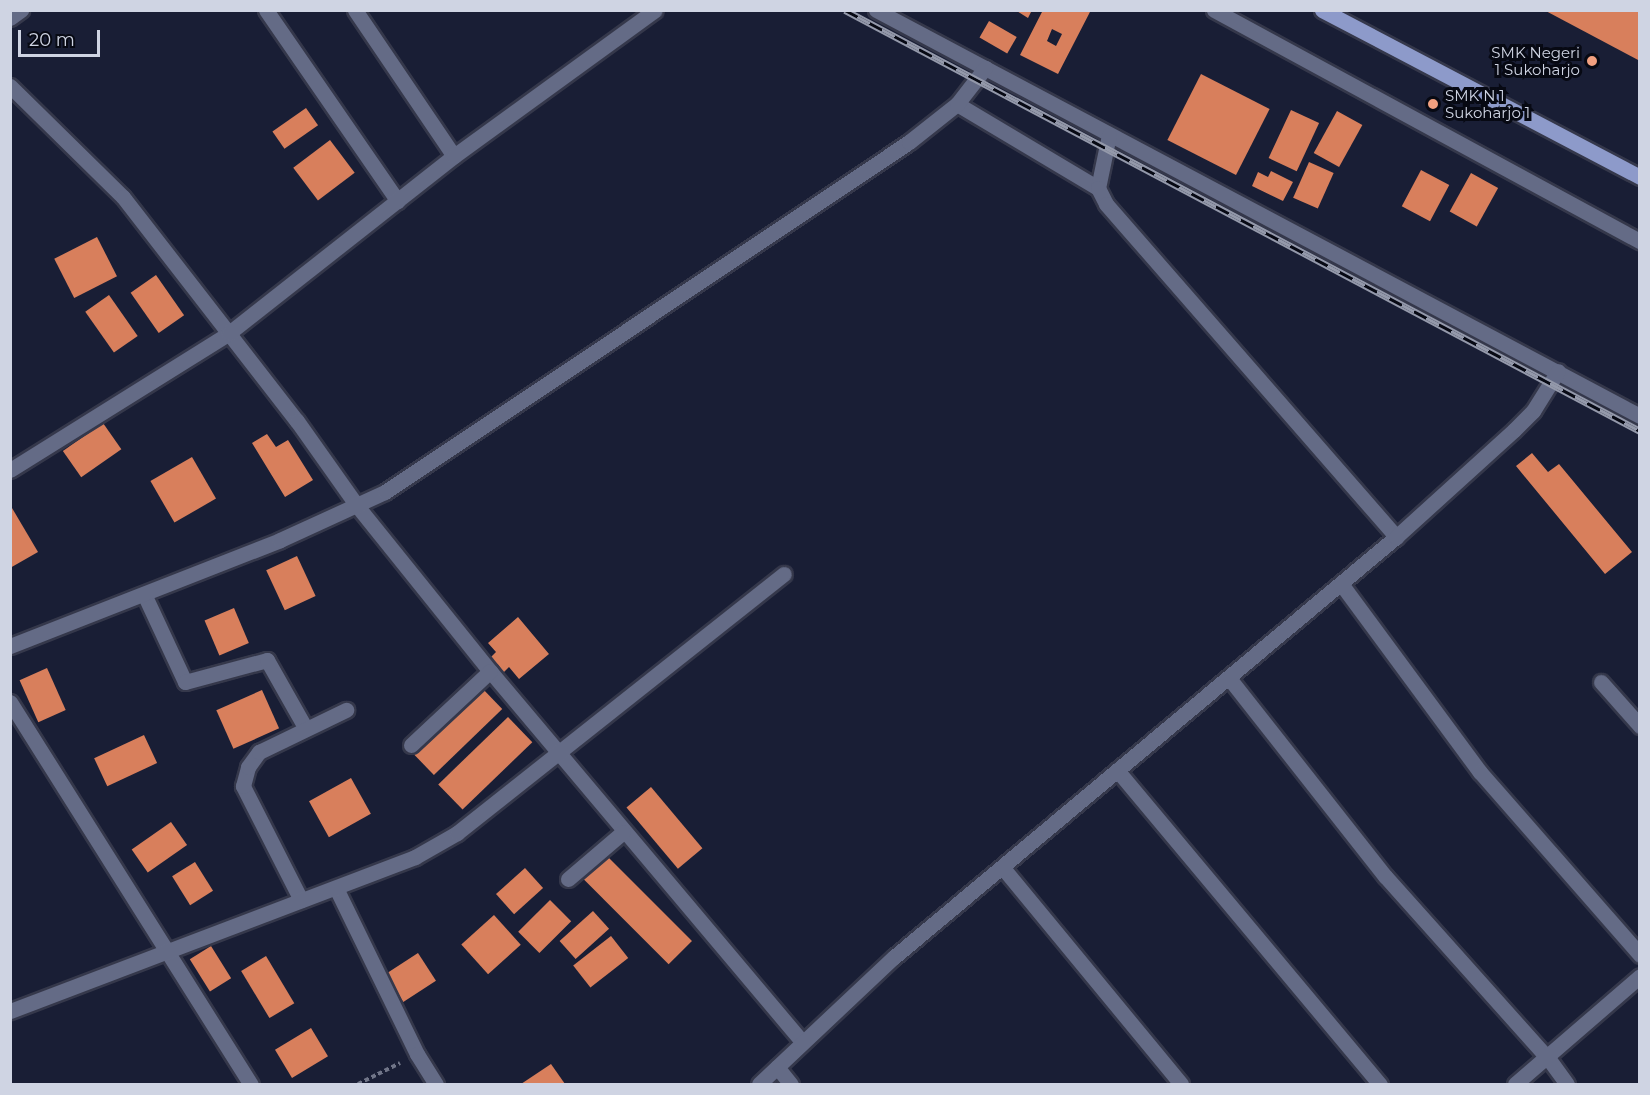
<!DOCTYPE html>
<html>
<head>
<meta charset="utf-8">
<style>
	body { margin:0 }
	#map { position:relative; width:1650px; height:1095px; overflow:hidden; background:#191e35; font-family:Montserrat,sans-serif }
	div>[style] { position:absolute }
	.building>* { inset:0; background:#d87f5c; transform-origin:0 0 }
	.path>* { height:4px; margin-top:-2px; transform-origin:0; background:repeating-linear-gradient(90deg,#707588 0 4.5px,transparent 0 7.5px) }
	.roads { filter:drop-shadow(2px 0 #35384b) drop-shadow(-2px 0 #35384b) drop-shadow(0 2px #35384b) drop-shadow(0 -2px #35384b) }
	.minor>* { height:15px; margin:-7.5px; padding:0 7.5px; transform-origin:7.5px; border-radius:7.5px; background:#646b86 }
	.major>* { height:15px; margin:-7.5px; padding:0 7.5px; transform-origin:7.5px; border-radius:7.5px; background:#8d9aca }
	.rail>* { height:7px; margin-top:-3.5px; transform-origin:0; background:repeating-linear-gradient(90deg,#070913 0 14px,#9499aa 0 28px); box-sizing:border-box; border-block:2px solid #9499aa }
	.dots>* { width:16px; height:16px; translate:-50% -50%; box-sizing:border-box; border:3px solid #070913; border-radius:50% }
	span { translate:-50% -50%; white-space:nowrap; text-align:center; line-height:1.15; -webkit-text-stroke:6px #070913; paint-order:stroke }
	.poi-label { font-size:15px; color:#cfd4e3 }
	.right { translate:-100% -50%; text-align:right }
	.left { translate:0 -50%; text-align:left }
	.frame { position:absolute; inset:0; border:12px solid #cfd4e3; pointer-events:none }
	.scale { position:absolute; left:18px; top:30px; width:82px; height:27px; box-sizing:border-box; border:3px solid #cfd4e3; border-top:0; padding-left:8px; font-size:18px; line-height:21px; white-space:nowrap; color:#cfd4e3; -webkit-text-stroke:4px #070913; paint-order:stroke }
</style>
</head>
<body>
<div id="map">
	<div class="building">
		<i style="clip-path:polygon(1015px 10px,1032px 10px,1028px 18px)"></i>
		<i style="clip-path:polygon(evenodd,1043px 10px,1091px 10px,1058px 74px,1020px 55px,1043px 10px,1052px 29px,1062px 34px,1056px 46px,1047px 41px,1052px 29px)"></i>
		<i style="clip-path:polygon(1544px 10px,1640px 10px,1640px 61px)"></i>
		<i style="left:989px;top:21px;width:32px;height:19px;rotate:30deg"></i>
		<i style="left:1201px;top:74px;width:77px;height:74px;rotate:27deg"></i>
		<i style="left:306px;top:108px;width:21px;height:41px;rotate:55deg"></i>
		<i style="left:1291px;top:110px;width:31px;height:53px;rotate:25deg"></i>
		<i style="left:1337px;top:111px;width:29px;height:48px;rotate:29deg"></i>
		<i style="left:330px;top:140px;width:41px;height:46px;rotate:53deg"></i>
		<i style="left:1309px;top:162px;width:27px;height:39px;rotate:24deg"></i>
		<i style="left:1421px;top:170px;width:32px;height:41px;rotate:28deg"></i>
		<i style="clip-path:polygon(1271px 171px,1293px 182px,1283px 201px,1252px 186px,1258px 172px,1268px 177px)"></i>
		<i style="left:1471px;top:173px;width:31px;height:44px;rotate:29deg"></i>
		<i style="left:97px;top:237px;width:44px;height:48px;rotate:63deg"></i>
		<i style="left:156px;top:275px;width:49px;height:31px;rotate:55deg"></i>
		<i style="left:109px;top:295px;width:50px;height:29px;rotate:55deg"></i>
		<i style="left:103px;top:423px;width:32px;height:49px;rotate:55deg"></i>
		<i style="clip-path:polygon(267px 434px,276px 447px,288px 440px,313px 480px,285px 497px,252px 443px)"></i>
		<i style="clip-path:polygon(1532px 453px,1548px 472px,1559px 464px,1632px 552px,1605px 574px,1516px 466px)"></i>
		<i style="left:192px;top:457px;width:48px;height:48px;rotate:60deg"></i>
		<i style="clip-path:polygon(12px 508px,38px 552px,10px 568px,10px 509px)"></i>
		<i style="left:297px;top:556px;width:44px;height:34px;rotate:65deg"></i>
		<i style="left:234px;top:608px;width:38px;height:32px;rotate:67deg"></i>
		<i style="clip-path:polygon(518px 617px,549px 654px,519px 679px,509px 667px,501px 675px,488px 660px,496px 652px,488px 643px)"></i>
		<i style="left:47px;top:668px;width:46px;height:30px;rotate:66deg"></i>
		<i style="left:480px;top:686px;width:32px;height:95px;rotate:46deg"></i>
		<i style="left:262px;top:690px;width:42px;height:50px;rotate:66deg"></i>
		<i style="left:508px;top:717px;width:35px;height:97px;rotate:46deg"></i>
		<i style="left:144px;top:735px;width:31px;height:55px;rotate:65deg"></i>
		<i style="left:351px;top:778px;width:41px;height:48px;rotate:61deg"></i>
		<i style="left:651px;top:787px;width:80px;height:32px;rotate:50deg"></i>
		<i style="left:171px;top:822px;width:28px;height:48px;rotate:55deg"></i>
		<i style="left:605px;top:854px;width:123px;height:33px;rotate:45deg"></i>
		<i style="left:195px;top:862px;width:34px;height:27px;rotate:58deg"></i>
		<i style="left:525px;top:868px;width:27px;height:39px;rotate:48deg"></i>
		<i style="left:550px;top:900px;width:30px;height:45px;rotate:45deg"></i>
		<i style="left:593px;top:911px;width:24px;height:45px;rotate:48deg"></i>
		<i style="left:494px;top:915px;width:40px;height:44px;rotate:48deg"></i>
		<i style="left:611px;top:936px;width:28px;height:48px;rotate:52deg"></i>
		<i style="left:211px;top:946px;width:38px;height:25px;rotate:58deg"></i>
		<i style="left:418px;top:953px;width:33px;height:39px;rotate:57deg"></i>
		<i style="left:266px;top:956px;width:55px;height:29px;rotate:59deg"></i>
		<i style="left:311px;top:1028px;width:33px;height:42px;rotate:59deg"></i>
		<i style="clip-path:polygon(551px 1064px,565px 1084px,521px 1084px)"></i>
	</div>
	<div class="path">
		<i style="left:358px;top:1084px;width:47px;rotate:-26.6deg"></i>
	</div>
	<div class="roads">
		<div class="minor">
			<i style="left:266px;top:10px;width:232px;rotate:55.4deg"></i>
			<i style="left:355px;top:10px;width:176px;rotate:55.9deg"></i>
			<i style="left:876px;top:10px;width:865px;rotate:27.99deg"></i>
			<i style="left:1214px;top:10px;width:485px;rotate:28.5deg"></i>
			<i style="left:10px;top:18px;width:14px;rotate:-36deg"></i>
			<i style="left:10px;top:86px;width:158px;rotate:44.5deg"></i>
			<i style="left:123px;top:197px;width:284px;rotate:52.2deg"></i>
			<i style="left:297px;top:421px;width:105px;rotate:54.7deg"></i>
			<i style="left:358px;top:507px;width:211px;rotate:51.2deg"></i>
			<i style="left:490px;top:671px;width:485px;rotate:49.9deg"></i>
			<i style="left:957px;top:104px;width:164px;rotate:30.8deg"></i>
			<i style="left:1109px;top:135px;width:54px;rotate:101.7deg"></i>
			<i style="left:1098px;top:188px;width:18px;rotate:63deg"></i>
			<i style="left:1106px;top:204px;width:442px;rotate:48.9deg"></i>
			<i style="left:10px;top:470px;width:258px;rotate:-32deg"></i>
			<i style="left:229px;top:333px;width:286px;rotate:-38.2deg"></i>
			<i style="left:454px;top:156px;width:248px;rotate:-36deg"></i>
			<i style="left:1342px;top:585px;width:232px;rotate:53.6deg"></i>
			<i style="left:1480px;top:772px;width:243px;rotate:48.8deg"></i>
			<i style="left:144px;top:594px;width:97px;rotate:65deg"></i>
			<i style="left:185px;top:682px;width:85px;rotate:-15deg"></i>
			<i style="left:267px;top:660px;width:79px;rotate:60.5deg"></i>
			<i style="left:10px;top:646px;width:290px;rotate:-21.4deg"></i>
			<i style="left:280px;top:540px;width:115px;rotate:-24.6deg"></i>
			<i style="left:385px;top:492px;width:630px;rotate:-33.74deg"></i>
			<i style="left:909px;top:142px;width:61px;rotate:-38.4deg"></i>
			<i style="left:957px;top:104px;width:46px;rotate:-52.1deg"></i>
			<i style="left:1229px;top:678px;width:252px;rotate:51.8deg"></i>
			<i style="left:1385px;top:876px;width:244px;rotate:48.2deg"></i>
			<i style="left:1548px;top:1058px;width:32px;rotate:54deg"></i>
			<i style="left:1601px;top:682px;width:59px;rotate:48.4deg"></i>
			<i style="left:10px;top:702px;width:452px;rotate:57.8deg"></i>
			<i style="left:411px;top:745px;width:108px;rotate:-43.1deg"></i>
			<i style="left:1117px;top:770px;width:410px;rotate:50.1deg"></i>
			<i style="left:1003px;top:868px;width:280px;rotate:50.5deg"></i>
			<i style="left:568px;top:879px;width:72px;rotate:-40.5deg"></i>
			<i style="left:336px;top:888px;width:185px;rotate:64deg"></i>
			<i style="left:417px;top:1054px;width:36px;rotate:58deg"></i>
			<i style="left:301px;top:900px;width:128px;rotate:-117deg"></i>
			<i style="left:243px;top:786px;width:20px;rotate:-75deg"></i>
			<i style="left:248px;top:767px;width:19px;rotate:-54deg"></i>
			<i style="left:259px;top:752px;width:97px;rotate:-25.8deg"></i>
			<i style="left:10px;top:1011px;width:433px;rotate:-20.8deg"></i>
			<i style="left:415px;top:857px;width:48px;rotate:-29.7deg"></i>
			<i style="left:457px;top:833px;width:417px;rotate:-38.4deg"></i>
			<i style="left:777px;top:1067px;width:22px;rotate:51deg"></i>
			<i style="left:759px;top:1084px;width:185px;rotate:-43.3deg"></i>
			<i style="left:894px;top:957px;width:655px;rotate:-39.92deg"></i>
			<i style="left:1396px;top:537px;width:159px;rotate:-42.2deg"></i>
			<i style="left:1514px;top:430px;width:27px;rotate:-45deg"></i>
			<i style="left:1533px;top:411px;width:47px;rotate:-58deg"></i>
			<i style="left:1515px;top:1084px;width:165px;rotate:-40.8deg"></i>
		</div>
		<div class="major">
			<i style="left:1322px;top:10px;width:359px;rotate:27.7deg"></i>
		</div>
	</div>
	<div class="rail">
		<i style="left:845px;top:10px;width:900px;rotate:27.9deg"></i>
	</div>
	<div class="dots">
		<i style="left:1592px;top:61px;background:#f2a080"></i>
		<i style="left:1433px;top:104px;background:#f2a080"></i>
	</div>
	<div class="poi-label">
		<span class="right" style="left:1580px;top:61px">SMK Negeri<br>1 Sukoharjo</span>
		<span class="left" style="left:1445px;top:104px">SMK N 1<br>Sukoharjo 1</span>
	</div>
	<div class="frame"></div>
	<div class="scale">20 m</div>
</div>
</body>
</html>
